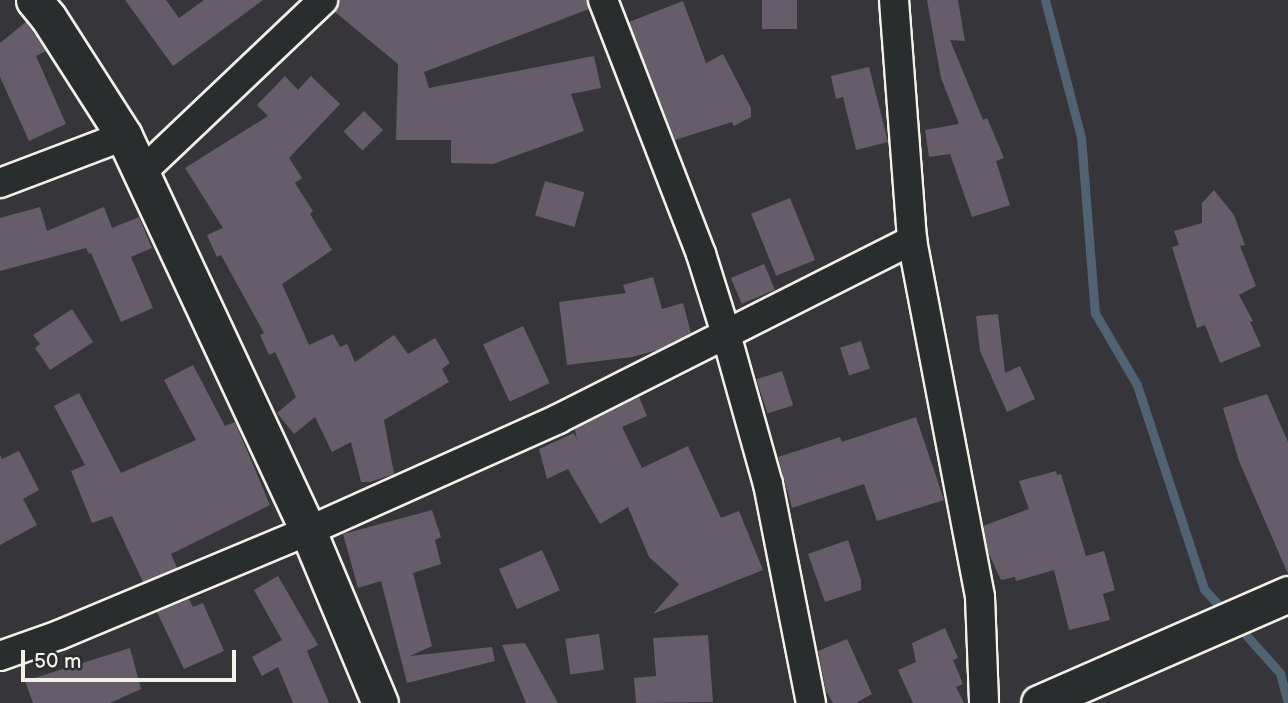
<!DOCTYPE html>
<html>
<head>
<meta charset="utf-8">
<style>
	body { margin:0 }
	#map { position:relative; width:1288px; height:703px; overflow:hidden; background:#36363a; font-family:"Balsamiq Sans",sans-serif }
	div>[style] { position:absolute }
	.stream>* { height:9px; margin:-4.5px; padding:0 4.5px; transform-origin:4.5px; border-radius:4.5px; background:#506373 }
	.building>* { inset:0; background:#675c6a; transform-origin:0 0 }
	.roads { filter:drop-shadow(2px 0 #f4f1e8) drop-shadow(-2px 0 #f4f1e8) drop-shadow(0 2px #f4f1e8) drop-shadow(0 -2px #f4f1e8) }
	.minor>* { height:28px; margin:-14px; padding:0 14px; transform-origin:14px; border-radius:14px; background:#2a2d2e }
	.tertiary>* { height:35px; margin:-17.5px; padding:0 17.5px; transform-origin:17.5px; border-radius:17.5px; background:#2a2d2e }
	span { translate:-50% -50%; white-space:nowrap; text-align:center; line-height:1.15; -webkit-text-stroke:5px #2a2d2e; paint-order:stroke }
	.scale { position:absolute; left:21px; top:650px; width:215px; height:32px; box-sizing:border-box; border:4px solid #f4f1e8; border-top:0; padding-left:9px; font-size:21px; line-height:24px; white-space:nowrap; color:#f4f1e8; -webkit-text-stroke:5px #2a2d2e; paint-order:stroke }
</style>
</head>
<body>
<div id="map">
	<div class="stream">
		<i style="left:1045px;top:0;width:142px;rotate:75.3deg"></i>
		<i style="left:1081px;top:137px;width:177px;rotate:85.5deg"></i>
		<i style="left:1095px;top:313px;width:83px;rotate:59.7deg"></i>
		<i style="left:1137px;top:385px;width:215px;rotate:71.8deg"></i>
		<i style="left:1204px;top:589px;width:31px;rotate:48deg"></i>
		<i style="left:1237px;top:625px;width:64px;rotate:48.1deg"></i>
		<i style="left:1280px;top:673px;width:31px;rotate:75deg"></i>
	</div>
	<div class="building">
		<i style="clip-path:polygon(125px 0,166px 0,179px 18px,204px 0,263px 0,173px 66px)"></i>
		<i style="clip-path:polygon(339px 0,587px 0,589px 9px,424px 72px,429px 88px,594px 56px,601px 88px,571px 94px,584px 131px,493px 164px,451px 163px,451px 140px,396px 140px,398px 64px,335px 12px)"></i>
		<i style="left:762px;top:0;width:35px;height:29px"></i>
		<i style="clip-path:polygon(927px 0,958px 0,965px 41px,950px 40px,983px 120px,987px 118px,1004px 158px,996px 161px,1010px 205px,972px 217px,950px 154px,929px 157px,925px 130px,959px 124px,941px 78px)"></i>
		<i style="clip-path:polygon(683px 1px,706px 63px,723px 54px,751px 108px,751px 117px,734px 126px,732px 122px,675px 140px,629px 22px)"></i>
		<i style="clip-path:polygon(26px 22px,46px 51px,36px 56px,66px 124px,29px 141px,0 77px,0 43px)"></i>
		<i style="clip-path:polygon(869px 67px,888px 142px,856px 150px,843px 97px,836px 99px,831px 76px)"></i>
		<i style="clip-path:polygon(285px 76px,298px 90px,311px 76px,340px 104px,289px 158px,302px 178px,295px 183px,313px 211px,310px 214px,332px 250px,282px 284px,309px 345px,333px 334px,340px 347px,347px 344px,355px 362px,394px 335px,408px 354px,435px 338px,450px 363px,442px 369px,449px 382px,384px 420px,394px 474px,370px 482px,361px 482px,351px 442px,332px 452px,315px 417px,294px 434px,277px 413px,296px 397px,275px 352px,269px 355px,260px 335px,264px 333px,221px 255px,217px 257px,207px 235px,223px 228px,185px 168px,268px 116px,257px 105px)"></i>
		<i style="left:364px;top:111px;width:27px;height:29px;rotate:45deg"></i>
		<i style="left:545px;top:181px;width:41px;height:36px;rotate:16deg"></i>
		<i style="clip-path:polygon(1214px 190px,1234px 215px,1245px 245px,1240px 246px,1256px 286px,1239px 295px,1253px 321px,1250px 322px,1261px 346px,1220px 363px,1205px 325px,1197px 328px,1172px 247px,1179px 245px,1174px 231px,1202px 223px,1202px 203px)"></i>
		<i style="left:790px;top:198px;width:67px;height:42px;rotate:68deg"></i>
		<i style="clip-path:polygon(40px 207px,47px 231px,104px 207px,112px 228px,139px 217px,152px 248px,131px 257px,153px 308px,121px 322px,91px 253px,89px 254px,86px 248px,0 271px,0 218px)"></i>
		<i style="left:764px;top:264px;width:28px;height:36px;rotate:67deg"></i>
		<i style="clip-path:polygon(653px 277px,662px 309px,683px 303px,691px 333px,658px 350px,632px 357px,567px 365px,559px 302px,626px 293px,623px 285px)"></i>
		<i style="clip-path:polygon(72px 309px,93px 342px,50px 370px,35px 348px,40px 344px,33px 335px)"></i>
		<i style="clip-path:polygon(998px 314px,1005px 373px,1020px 366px,1035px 399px,1007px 412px,980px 351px,976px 316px)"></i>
		<i style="left:523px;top:326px;width:63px;height:44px;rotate:65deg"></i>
		<i style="left:861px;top:341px;width:29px;height:22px;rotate:72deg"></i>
		<i style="clip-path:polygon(193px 365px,225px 426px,235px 422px,270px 505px,171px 554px,177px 568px,143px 582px,112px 516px,92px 523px,71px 471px,85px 465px,54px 406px,79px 393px,121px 473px,196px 440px,164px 380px)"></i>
		<i style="left:782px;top:371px;width:36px;height:27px;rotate:72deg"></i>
		<i style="clip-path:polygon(1267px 394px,1288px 442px,1288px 574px,1239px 461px,1223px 408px)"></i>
		<i style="clip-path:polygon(639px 397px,647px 416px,622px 427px,642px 468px,688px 446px,721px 518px,739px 511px,763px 570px,653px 614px,679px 584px,649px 557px,628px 507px,600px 524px,568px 469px,547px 479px,539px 449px,574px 433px,577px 440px,575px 429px)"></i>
		<i style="clip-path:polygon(916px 417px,944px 500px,877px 521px,864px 484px,792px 508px,778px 457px,840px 437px,842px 442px)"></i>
		<i style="clip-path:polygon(19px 451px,39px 490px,23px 499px,37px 525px,0 545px,0 455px,2px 459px)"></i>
		<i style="clip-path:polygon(1056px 471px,1057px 475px,1061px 474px,1086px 556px,1104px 551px,1115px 590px,1103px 594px,1110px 620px,1069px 630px,1054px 570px,1016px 581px,1015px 577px,1001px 580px,988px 552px,983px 526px,1029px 509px,1019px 481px)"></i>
		<i style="clip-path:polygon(432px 510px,441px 537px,435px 540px,441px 564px,413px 573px,432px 646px,410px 656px,492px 647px,495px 661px,407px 683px,381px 581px,358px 588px,343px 534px)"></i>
		<i style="clip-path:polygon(848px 540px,861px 580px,861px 590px,825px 602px,808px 554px)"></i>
		<i style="left:542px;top:550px;width:44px;height:47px;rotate:66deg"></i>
		<i style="clip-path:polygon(278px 576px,318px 645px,307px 651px,329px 703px,293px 703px,278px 667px,262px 676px,252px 657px,282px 640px,254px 590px)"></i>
		<i style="clip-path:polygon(189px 599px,193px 607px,203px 603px,224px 651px,184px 669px,157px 612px)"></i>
		<i style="clip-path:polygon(945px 628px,958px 658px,953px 660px,963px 684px,956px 687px,964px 703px,913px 703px,898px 670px,916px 662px,912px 643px)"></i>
		<i style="left:599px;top:634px;width:36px;height:34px;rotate:82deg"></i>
		<i style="clip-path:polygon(708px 635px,713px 702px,636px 703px,634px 678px,656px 676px,653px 638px)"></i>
		<i style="clip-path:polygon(847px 639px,872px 694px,856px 703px,833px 703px,826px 691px,818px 651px)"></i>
		<i style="clip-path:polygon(525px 643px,558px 703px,526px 703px,502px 645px)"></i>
		<i style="clip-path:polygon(130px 648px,141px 689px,110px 703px,33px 703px,25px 681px)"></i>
	</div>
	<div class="roads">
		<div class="minor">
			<i style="left:603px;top:0;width:272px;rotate:68.9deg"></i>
			<i style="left:701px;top:254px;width:84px;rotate:72.6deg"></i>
			<i style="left:726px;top:334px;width:156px;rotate:74.4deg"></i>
			<i style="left:768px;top:484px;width:223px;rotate:78.9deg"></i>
			<i style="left:894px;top:0;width:241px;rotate:85.7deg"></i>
			<i style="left:912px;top:240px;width:363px;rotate:79.2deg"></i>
			<i style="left:980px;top:597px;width:106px;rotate:87.8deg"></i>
			<i style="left:141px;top:173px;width:251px;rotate:-43.5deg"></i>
			<i style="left:0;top:183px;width:133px;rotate:-20.8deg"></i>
			<i style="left:0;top:656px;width:63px;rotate:-19.6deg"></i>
			<i style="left:59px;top:635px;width:270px;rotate:-22.7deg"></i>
			<i style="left:308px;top:531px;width:274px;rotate:-24.1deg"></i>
			<i style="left:558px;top:419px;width:397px;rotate:-26.8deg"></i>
		</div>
		<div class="tertiary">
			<i style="left:34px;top:0;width:22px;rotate:51deg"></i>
			<i style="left:48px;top:17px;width:141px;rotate:57.4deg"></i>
			<i style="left:124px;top:136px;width:436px;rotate:65deg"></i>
			<i style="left:308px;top:531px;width:186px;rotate:67.3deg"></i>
			<i style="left:1039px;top:703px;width:272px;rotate:-23.6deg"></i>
		</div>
	</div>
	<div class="scale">50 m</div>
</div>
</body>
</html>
